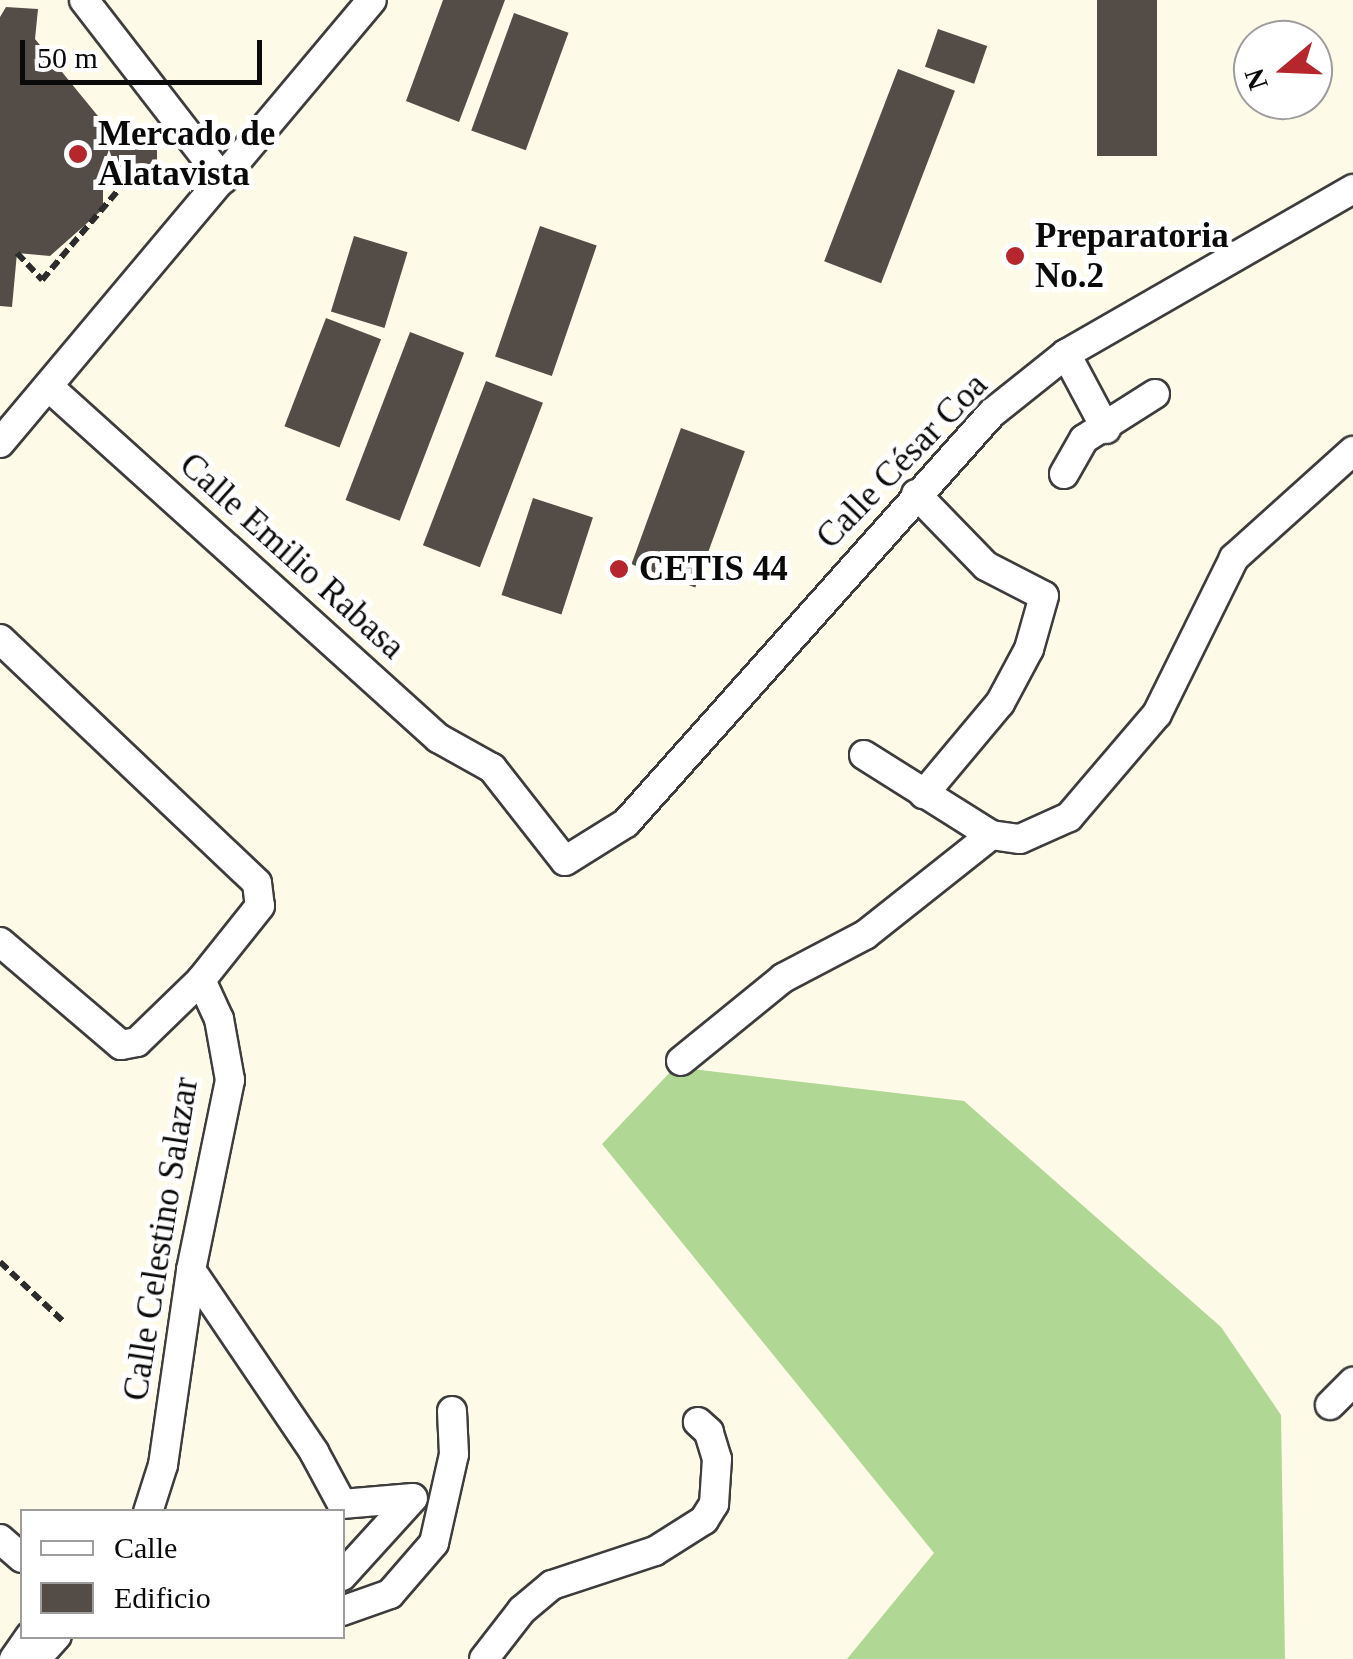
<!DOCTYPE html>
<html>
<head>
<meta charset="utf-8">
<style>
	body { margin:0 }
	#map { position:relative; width:1353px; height:1659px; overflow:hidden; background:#fefae8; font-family:"Times New Roman",serif }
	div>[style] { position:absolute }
	.forest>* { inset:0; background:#b1d794 }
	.building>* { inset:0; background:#534c47; transform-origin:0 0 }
	.path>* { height:6px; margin-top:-3px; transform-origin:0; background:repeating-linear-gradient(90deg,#2c2c2c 0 10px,transparent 0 15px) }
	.roads { filter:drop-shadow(2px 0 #3d3d3d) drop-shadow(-2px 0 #3d3d3d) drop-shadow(0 2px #3d3d3d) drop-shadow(0 -2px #3d3d3d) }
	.street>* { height:28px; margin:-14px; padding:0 14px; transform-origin:14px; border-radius:14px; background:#fff }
	.dots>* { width:28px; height:28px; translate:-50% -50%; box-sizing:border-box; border:5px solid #fff; border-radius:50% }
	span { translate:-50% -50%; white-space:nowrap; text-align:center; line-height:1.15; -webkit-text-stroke:10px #fff; paint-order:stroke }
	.poi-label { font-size:35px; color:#0a0a0a; font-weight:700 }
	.left { translate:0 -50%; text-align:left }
	.street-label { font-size:35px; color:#0a0a0a }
	.legend { position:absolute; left:20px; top:1509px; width:325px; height:130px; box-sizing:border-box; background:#fff; border:2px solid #9d9d9d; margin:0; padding:12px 18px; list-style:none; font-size:30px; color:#0a0a0a }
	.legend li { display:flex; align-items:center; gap:20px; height:50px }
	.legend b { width:50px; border:2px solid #9d9d9d }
	.north { position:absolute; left:1233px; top:20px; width:100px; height:100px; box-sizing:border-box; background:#fff; border:2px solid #9d9d9d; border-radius:50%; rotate:251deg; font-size:28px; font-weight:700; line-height:40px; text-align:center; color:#0a0a0a }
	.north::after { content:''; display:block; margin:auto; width:35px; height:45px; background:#b5272d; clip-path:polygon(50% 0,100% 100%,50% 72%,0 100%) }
	.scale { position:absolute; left:20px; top:40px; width:242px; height:45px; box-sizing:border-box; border:5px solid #0a0a0a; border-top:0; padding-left:12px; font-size:30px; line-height:35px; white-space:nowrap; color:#0a0a0a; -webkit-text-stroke:8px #fff; paint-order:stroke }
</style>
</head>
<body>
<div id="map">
	<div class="forest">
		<i style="clip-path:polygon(675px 1067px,964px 1101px,1221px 1327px,1281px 1415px,1285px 1659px,847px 1659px,934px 1553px,602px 1144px)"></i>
	</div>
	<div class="building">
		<i style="clip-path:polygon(443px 0,505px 0,459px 122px,406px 101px)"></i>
		<i style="left:1097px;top:0;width:60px;height:156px"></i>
		<i style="clip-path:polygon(6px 7px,38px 9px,35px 39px,111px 132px,157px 132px,157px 175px,103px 175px,103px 209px,50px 256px,17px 253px,12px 307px,0 306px,0 17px)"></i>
		<i style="left:514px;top:13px;width:58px;height:125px;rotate:20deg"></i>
		<i style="left:938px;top:29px;width:52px;height:40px;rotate:19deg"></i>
		<i style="left:898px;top:69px;width:61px;height:206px;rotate:21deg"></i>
		<i style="left:540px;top:226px;width:60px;height:138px;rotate:19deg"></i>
		<i style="left:354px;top:236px;width:56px;height:79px;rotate:17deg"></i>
		<i style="left:326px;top:318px;width:59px;height:116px;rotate:21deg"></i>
		<i style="left:410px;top:332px;width:58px;height:180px;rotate:21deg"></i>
		<i style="left:486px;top:381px;width:61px;height:176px;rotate:21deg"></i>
		<i style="left:681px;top:428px;width:68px;height:145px;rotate:20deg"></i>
		<i style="left:533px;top:498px;width:63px;height:102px;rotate:18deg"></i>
	</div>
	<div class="path">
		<i style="left:103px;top:175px;width:22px;rotate:34deg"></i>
		<i style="left:17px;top:253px;width:37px;rotate:47deg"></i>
		<i style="left:42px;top:280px;width:122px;rotate:-49.7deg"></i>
		<i style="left:121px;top:187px;width:62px;rotate:-6.4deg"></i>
		<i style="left:0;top:1262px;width:88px;rotate:43.2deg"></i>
	</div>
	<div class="roads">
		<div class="street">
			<i style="left:84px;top:0;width:227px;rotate:52.3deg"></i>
			<i style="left:1066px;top:354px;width:85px;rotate:61.9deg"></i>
			<i style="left:50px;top:388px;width:523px;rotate:42.05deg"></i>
			<i style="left:438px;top:738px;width:62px;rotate:29.1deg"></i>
			<i style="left:492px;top:768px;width:118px;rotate:51.9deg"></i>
			<i style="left:565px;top:861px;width:72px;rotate:-31.9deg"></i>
			<i style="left:626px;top:823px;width:550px;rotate:-48.25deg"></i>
			<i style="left:992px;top:413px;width:95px;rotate:-38.6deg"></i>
			<i style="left:1066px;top:354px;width:331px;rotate:-29.9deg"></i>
			<i style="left:0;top:443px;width:578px;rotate:-49.98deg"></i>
			<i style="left:1064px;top:474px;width:40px;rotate:-60.3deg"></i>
			<i style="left:1084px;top:439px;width:84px;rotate:-32.4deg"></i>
			<i style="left:916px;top:494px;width:100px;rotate:45.8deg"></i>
			<i style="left:986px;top:566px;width:65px;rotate:27.3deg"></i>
			<i style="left:1044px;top:596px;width:55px;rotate:105.8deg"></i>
			<i style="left:1029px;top:649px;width:61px;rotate:118.2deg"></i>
			<i style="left:1000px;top:703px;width:119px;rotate:129.9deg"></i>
			<i style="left:0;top:639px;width:354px;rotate:43.5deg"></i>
			<i style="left:257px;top:883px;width:23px;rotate:83deg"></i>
			<i style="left:260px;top:906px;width:95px;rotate:128.6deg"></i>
			<i style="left:201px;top:980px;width:89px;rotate:135.9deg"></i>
			<i style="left:137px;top:1042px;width:16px;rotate:169deg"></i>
			<i style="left:121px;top:1045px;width:159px;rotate:-139.6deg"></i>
			<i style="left:864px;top:755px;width:150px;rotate:32.2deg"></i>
			<i style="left:681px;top:1061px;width:132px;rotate:-39.1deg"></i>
			<i style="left:783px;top:978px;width:93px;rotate:-27.7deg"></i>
			<i style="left:865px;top:935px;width:161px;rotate:-38.4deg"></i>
			<i style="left:991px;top:835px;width:29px;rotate:8deg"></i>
			<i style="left:1020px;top:839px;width:54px;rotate:-24.2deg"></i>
			<i style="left:1069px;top:817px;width:135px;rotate:-49.5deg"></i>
			<i style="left:1157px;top:714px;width:174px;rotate:-63.7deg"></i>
			<i style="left:1234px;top:558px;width:160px;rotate:-42deg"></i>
			<i style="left:191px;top:1270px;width:220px;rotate:55.9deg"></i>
			<i style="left:314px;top:1452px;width:59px;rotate:61.7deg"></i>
			<i style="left:342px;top:1504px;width:71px;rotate:-4.8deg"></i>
			<i style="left:1330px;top:1405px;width:33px;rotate:-45deg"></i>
			<i style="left:148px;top:1512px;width:49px;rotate:-72.3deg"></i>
			<i style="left:163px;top:1465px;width:197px;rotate:-81.8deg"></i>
			<i style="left:191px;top:1270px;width:194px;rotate:-78.4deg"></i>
			<i style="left:230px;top:1080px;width:62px;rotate:-100.2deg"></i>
			<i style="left:219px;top:1019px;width:43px;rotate:-114.8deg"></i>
			<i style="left:0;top:1539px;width:29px;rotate:41deg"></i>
			<i style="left:342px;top:1576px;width:105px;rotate:-47.7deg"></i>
			<i style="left:342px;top:1611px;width:51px;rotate:-19.5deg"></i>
			<i style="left:390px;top:1594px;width:67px;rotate:-49.2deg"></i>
			<i style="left:434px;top:1543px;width:91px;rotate:-77.3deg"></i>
			<i style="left:454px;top:1454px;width:43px;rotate:-92.7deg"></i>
			<i style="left:14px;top:1659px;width:28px;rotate:-55deg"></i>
			<i style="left:36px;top:1659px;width:31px;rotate:-48deg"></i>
			<i style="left:484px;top:1659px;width:62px;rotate:-52.2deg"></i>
			<i style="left:522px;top:1610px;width:39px;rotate:-40deg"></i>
			<i style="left:552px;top:1585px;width:108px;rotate:-18.3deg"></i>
			<i style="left:655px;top:1551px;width:58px;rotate:-32.3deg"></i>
			<i style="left:704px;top:1520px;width:19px;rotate:-58deg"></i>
			<i style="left:714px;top:1504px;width:45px;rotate:-86.2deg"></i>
			<i style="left:717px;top:1459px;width:28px;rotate:-107deg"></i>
			<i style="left:709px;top:1432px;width:15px;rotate:-138deg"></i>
		</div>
	</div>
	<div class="dots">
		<i style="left:78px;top:154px;background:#b5272d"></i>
		<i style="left:1015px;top:256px;background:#b5272d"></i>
		<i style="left:619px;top:569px;background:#b5272d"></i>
	</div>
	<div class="poi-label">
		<span class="left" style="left:98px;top:154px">Mercado de<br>Alatavista</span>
		<span class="left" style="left:1035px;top:256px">Preparatoria<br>No.2</span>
		<span class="left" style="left:639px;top:569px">CETIS 44</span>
	</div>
	<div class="street-label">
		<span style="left:902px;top:461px;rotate:-46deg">Calle César Coa</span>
		<span style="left:292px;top:556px;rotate:42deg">Calle Emilio Rabasa</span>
		<span style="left:161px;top:1239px;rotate:-81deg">Calle Celestino Salazar</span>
	</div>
	<ul class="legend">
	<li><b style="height:12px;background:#fff"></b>Calle</li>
	<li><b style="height:28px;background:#534c47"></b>Edificio</li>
	</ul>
	<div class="north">N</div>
	<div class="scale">50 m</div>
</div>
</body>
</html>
